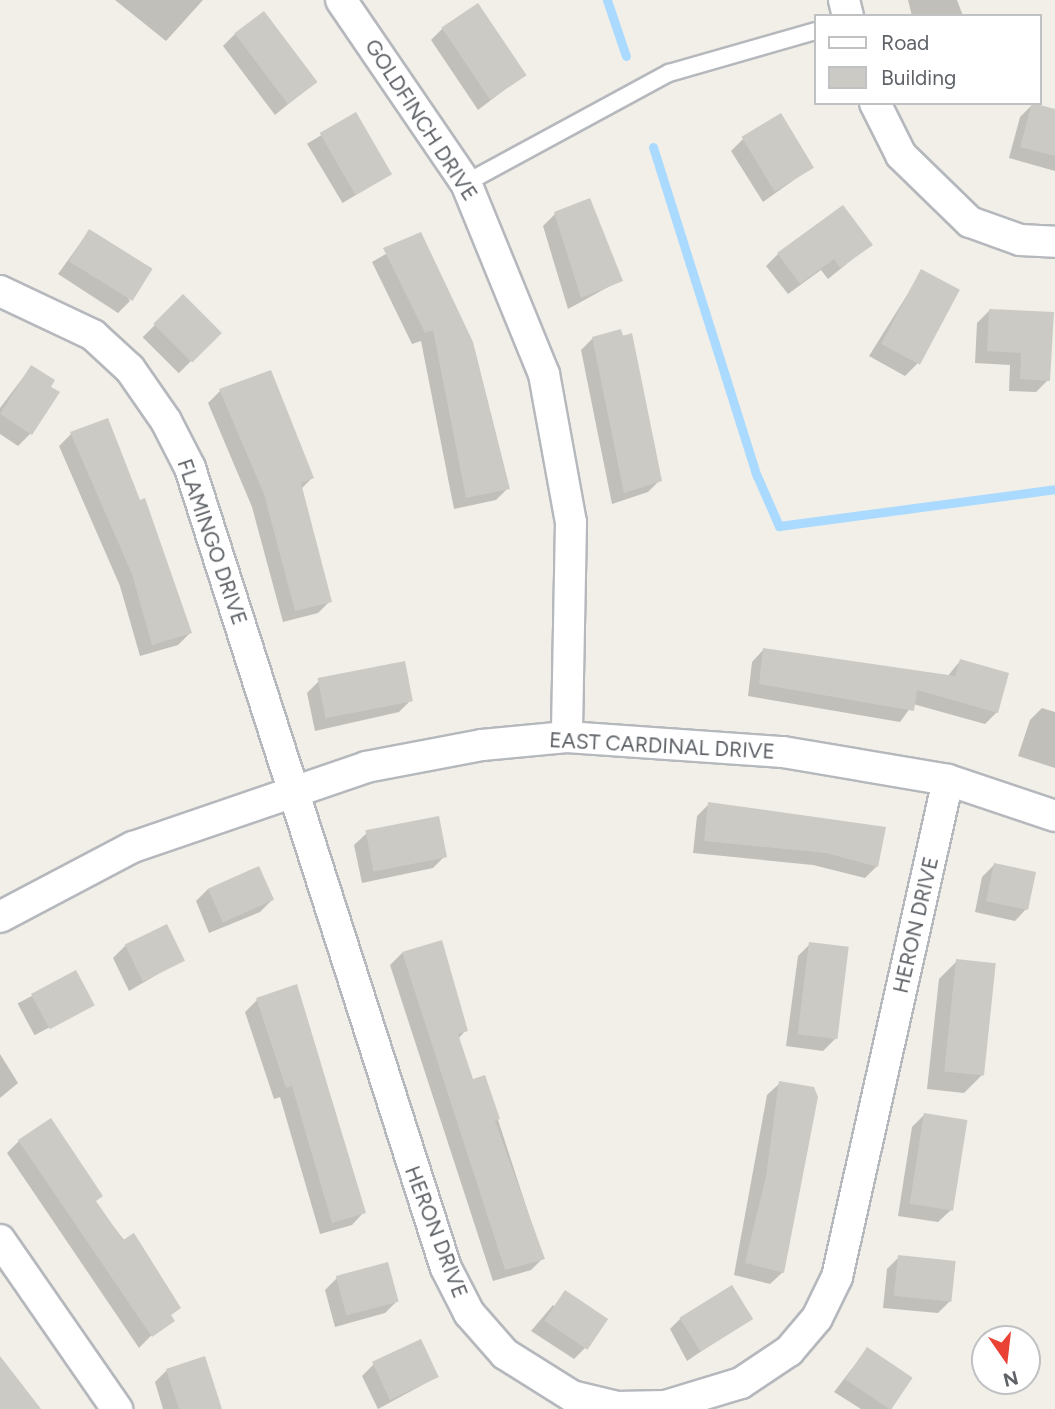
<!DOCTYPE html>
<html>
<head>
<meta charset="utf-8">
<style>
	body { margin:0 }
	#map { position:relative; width:1055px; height:1409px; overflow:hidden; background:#f1efe8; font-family:Figtree,sans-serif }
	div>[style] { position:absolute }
	.shadow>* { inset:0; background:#0003; transform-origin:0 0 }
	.stream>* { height:9px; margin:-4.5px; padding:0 4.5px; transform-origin:4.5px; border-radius:4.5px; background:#aadaff }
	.building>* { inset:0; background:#cccac5; transform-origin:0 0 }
	.roads { filter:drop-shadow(2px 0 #b5b8bc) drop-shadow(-2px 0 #b5b8bc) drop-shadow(0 2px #b5b8bc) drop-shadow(0 -2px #b5b8bc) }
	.lane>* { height:16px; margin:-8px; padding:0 8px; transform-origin:8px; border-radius:8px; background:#fff }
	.street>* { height:30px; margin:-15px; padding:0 15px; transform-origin:15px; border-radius:15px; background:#fff }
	span { translate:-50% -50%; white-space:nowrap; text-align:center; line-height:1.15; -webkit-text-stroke:6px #fff; paint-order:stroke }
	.street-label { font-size:21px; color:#5f6368 }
	.legend { position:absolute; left:814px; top:14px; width:228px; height:91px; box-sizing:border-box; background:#fff; border:2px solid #bfc1c3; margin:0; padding:9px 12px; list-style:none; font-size:21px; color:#5f6368 }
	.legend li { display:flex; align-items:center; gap:14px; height:35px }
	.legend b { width:35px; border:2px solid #bfc1c3 }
	.north { position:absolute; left:971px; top:1325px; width:70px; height:70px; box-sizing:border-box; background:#fff; border:2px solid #bfc1c3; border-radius:50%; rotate:166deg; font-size:19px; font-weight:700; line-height:28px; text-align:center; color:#5f6368 }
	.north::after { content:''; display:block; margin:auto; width:24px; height:32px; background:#ea4335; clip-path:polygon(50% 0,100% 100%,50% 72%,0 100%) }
</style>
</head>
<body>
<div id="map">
	<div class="shadow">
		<i style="clip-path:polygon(115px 0,203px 0,166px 41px)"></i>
		<i style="clip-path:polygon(908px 0,957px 0,963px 16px,912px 16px)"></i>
		<i style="clip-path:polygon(443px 28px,525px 74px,478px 110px,431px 40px)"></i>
		<i style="clip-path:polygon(235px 34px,315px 82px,275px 115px,223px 46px)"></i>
		<i style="clip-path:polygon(1032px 105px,1055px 111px,1055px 171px,1009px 158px,1020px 117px)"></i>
		<i style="left:355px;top:115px;width:69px;height:56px;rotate:59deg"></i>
		<i style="clip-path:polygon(743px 139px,812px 167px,763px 202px,731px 151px)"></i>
		<i style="clip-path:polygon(555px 214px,621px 280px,568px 309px,543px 226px)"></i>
		<i style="clip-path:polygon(89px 231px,130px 301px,118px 313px,58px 274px)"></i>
		<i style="clip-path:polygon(420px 234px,508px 488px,496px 500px,454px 509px,421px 341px,412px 344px,372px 262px)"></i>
		<i style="clip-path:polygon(870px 245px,828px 279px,821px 270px,788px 294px,766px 266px,778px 254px)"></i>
		<i style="clip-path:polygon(922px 271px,917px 364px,905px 376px,869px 356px)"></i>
		<i style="left:183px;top:297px;width:51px;height:57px;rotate:45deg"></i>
		<i style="clip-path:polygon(989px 311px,1048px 380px,1036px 392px,1009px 391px,1010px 365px,975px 363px,977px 323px)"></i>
		<i style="clip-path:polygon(631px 335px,660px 480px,648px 492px,612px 504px,581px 350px,593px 338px)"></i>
		<i style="clip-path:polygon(31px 367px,49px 387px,30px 434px,18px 446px,0 434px,0 408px)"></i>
		<i style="clip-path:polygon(270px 372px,312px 478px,301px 489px,330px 601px,318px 613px,283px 622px,252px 507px,208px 403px,220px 391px)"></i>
		<i style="clip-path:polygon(107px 420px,190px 633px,178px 645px,140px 656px,120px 586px,59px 446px,71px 434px)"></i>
		<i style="clip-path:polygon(764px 649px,947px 677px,960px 661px,997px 712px,985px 724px,913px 704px,900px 722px,748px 696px,752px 662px)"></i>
		<i style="clip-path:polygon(319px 681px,411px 700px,399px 712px,315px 731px,307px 693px)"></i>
		<i style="clip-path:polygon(1042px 708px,1055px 712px,1055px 768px,1018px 756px,1030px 720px)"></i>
		<i style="clip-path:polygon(709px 804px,877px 866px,865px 878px,813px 865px,693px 853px,697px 816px)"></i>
		<i style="clip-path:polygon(367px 833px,445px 856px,433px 868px,362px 883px,354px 845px)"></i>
		<i style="clip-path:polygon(994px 865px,1027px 908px,1015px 921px,975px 912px,982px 877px)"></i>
		<i style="clip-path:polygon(208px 889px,272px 900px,260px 912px,209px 933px,196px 901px)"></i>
		<i style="clip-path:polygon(810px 944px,835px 1039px,823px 1051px,786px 1046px,798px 956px)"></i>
		<i style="clip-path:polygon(125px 946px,182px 960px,129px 991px,113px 958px)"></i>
		<i style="clip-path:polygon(402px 953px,466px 1030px,458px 1039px,472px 1081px,484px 1077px,543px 1258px,531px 1270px,493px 1281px,390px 965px)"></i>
		<i style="clip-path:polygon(957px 961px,982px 1075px,964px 1093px,927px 1089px,939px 979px)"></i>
		<i style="left:75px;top:973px;width:36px;height:65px;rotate:62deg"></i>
		<i style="clip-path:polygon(257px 1000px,364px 1212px,352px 1225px,320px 1234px,280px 1097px,274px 1099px,245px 1012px)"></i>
		<i style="clip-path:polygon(0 1054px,18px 1083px,0 1098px)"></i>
		<i style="clip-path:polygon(780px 1083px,783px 1272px,770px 1284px,734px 1275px,767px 1095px)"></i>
		<i style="clip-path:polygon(924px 1115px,951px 1210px,938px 1222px,898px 1216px,912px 1127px)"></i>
		<i style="clip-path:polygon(19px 1141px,94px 1202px,178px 1308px,139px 1348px,7px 1153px)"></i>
		<i style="clip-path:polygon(899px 1257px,950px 1301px,938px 1313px,883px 1308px,887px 1269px)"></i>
		<i style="clip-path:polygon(337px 1278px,397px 1301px,385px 1313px,335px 1327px,325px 1290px)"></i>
		<i style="clip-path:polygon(553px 1305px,586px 1347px,574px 1359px,531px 1331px)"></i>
		<i style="clip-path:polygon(682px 1317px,750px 1318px,687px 1361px,670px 1329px)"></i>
		<i style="clip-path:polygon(867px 1349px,911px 1378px,890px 1409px,861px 1409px,834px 1392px)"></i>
		<i style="clip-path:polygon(374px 1364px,437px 1377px,378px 1409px,362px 1376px)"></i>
		<i style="clip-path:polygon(167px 1370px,218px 1409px,163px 1409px,155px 1382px)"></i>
	</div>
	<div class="stream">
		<i style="left:607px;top:0;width:59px;rotate:71.3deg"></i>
		<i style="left:653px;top:147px;width:345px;rotate:72.5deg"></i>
		<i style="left:757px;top:476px;width:55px;rotate:66.3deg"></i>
		<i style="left:779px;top:526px;width:278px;rotate:-7.6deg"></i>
	</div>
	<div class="building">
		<i style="left:478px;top:3px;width:87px;height:44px;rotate:56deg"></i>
		<i style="left:264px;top:11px;width:89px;height:37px;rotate:53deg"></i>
		<i style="clip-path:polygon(1032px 103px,1055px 109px,1055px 156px,1020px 147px)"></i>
		<i style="left:356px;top:112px;width:72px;height:42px;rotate:60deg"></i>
		<i style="left:781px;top:113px;width:64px;height:46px;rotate:59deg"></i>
		<i style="clip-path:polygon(590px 198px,623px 281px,581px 298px,554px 212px)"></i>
		<i style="clip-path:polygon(843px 205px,873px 245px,840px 268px,834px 259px,800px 284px,777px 253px)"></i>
		<i style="left:89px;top:229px;width:75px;height:38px;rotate:32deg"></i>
		<i style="clip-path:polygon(421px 232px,473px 342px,510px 489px,466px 498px,433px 330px,425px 333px,383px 248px)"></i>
		<i style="left:921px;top:269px;width:44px;height:85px;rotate:28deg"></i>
		<i style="left:183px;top:294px;width:55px;height:42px;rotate:45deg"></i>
		<i style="clip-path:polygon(989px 309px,1054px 312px,1050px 381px,1020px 379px,1021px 353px,987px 351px)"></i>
		<i style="clip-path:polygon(621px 329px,623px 336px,632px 333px,662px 481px,624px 493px,592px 337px)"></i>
		<i style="clip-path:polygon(31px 365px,55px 380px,51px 387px,60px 392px,32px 435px,0 414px)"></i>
		<i style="clip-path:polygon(271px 370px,314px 478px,301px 483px,332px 602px,295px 611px,264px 494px,219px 389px)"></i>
		<i style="clip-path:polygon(108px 418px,140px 500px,145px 498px,192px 633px,152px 645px,132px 574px,70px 432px)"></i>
		<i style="clip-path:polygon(763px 648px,955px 676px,960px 659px,1009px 673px,998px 713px,917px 690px,914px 711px,759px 684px)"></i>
		<i style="left:405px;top:661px;width:41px;height:89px;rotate:79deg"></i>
		<i style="clip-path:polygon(708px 802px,886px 827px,878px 867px,826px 853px,704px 841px)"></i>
		<i style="left:439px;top:816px;width:42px;height:75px;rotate:79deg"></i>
		<i style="left:994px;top:863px;width:43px;height:39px;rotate:12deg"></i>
		<i style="left:259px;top:866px;width:37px;height:56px;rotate:66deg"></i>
		<i style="left:167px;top:924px;width:41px;height:47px;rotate:64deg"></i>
		<i style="clip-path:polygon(442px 940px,468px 1031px,458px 1034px,473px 1079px,485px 1075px,500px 1119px,495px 1121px,545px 1259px,505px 1270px,402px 952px)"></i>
		<i style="left:809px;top:942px;width:40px;height:93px;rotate:7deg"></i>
		<i style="left:956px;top:959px;width:40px;height:113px;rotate:6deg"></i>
		<i style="left:76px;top:970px;width:40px;height:51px;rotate:62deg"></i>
		<i style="clip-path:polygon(297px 984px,366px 1213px,332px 1223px,292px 1086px,286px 1088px,256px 998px)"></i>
		<i style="clip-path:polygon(779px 1081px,814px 1087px,818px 1097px,784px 1273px,745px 1263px,766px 1176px)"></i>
		<i style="left:924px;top:1113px;width:44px;height:92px;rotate:9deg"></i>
		<i style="clip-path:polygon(51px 1118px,103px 1196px,96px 1201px,123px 1240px,134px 1233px,181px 1308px,171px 1315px,175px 1321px,152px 1337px,18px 1140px)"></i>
		<i style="left:898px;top:1255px;width:58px;height:41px;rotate:6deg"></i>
		<i style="left:388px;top:1262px;width:41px;height:54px;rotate:75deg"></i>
		<i style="left:732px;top:1285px;width:40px;height:62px;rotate:58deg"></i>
		<i style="left:565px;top:1290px;width:52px;height:37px;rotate:34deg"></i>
		<i style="left:421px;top:1339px;width:42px;height:54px;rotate:65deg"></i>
		<i style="left:867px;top:1347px;width:55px;height:39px;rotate:34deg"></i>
		<i style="clip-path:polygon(0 1356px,41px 1409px,0 1409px)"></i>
		<i style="clip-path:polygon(205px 1356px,222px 1409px,179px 1409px,166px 1369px)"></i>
	</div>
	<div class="roads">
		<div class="lane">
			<i style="left:466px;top:183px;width:231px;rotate:-28.5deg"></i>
			<i style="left:669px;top:73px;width:152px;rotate:-16deg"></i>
		</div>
		<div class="street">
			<i style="left:341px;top:0;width:222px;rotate:55.7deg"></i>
			<i style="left:466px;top:183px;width:206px;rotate:67.8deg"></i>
			<i style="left:544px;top:374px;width:150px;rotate:79.7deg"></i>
			<i style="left:571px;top:522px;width:215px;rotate:91.1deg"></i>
			<i style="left:844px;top:0;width:16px;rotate:76deg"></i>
			<i style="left:875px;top:103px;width:58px;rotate:63.4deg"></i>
			<i style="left:901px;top:155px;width:96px;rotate:44.2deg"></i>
			<i style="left:970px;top:222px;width:53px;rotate:19.8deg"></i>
			<i style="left:1020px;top:240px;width:35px;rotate:3deg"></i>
			<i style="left:0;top:291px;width:103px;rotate:25.3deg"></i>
			<i style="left:93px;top:335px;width:50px;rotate:42.6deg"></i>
			<i style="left:130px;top:369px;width:63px;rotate:55.3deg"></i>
			<i style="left:166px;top:421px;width:53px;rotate:62.9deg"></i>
			<i style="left:190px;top:468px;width:840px;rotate:72.26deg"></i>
			<i style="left:446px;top:1268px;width:51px;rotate:62.9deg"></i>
			<i style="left:469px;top:1313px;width:55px;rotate:48.7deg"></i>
			<i style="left:505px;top:1354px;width:79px;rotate:32.1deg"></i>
			<i style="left:572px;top:1396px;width:46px;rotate:13.7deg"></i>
			<i style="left:617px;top:1407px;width:48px;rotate:-1.2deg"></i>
			<i style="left:665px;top:1406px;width:79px;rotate:-16.8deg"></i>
			<i style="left:741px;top:1383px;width:58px;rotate:-33.7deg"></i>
			<i style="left:789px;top:1351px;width:43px;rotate:-49.7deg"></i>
			<i style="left:817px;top:1318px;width:46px;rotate:-64deg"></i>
			<i style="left:837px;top:1277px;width:509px;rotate:-77.41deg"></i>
			<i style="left:0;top:917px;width:150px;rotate:-27.8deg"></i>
			<i style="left:133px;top:847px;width:246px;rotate:-18.9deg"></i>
			<i style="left:366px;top:767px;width:118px;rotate:-10.7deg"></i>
			<i style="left:482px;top:745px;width:85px;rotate:-5.4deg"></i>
			<i style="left:567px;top:737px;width:217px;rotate:4deg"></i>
			<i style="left:783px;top:752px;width:167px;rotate:9.6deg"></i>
			<i style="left:948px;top:780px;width:113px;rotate:18.6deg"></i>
			<i style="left:0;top:1240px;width:206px;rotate:55.3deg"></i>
		</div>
	</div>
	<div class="street-label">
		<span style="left:421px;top:120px;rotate:57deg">GOLDFINCH DRIVE</span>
		<span style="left:212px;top:542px;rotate:71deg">FLAMINGO DRIVE</span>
		<span style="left:662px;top:746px;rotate:3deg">EAST CARDINAL DRIVE</span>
		<span style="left:916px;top:925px;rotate:-77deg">HERON DRIVE</span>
		<span style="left:436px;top:1232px;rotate:69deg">HERON DRIVE</span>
	</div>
	<ul class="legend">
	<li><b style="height:9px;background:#fff"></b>Road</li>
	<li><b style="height:19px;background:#cccac5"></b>Building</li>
	</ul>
	<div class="north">N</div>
</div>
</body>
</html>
